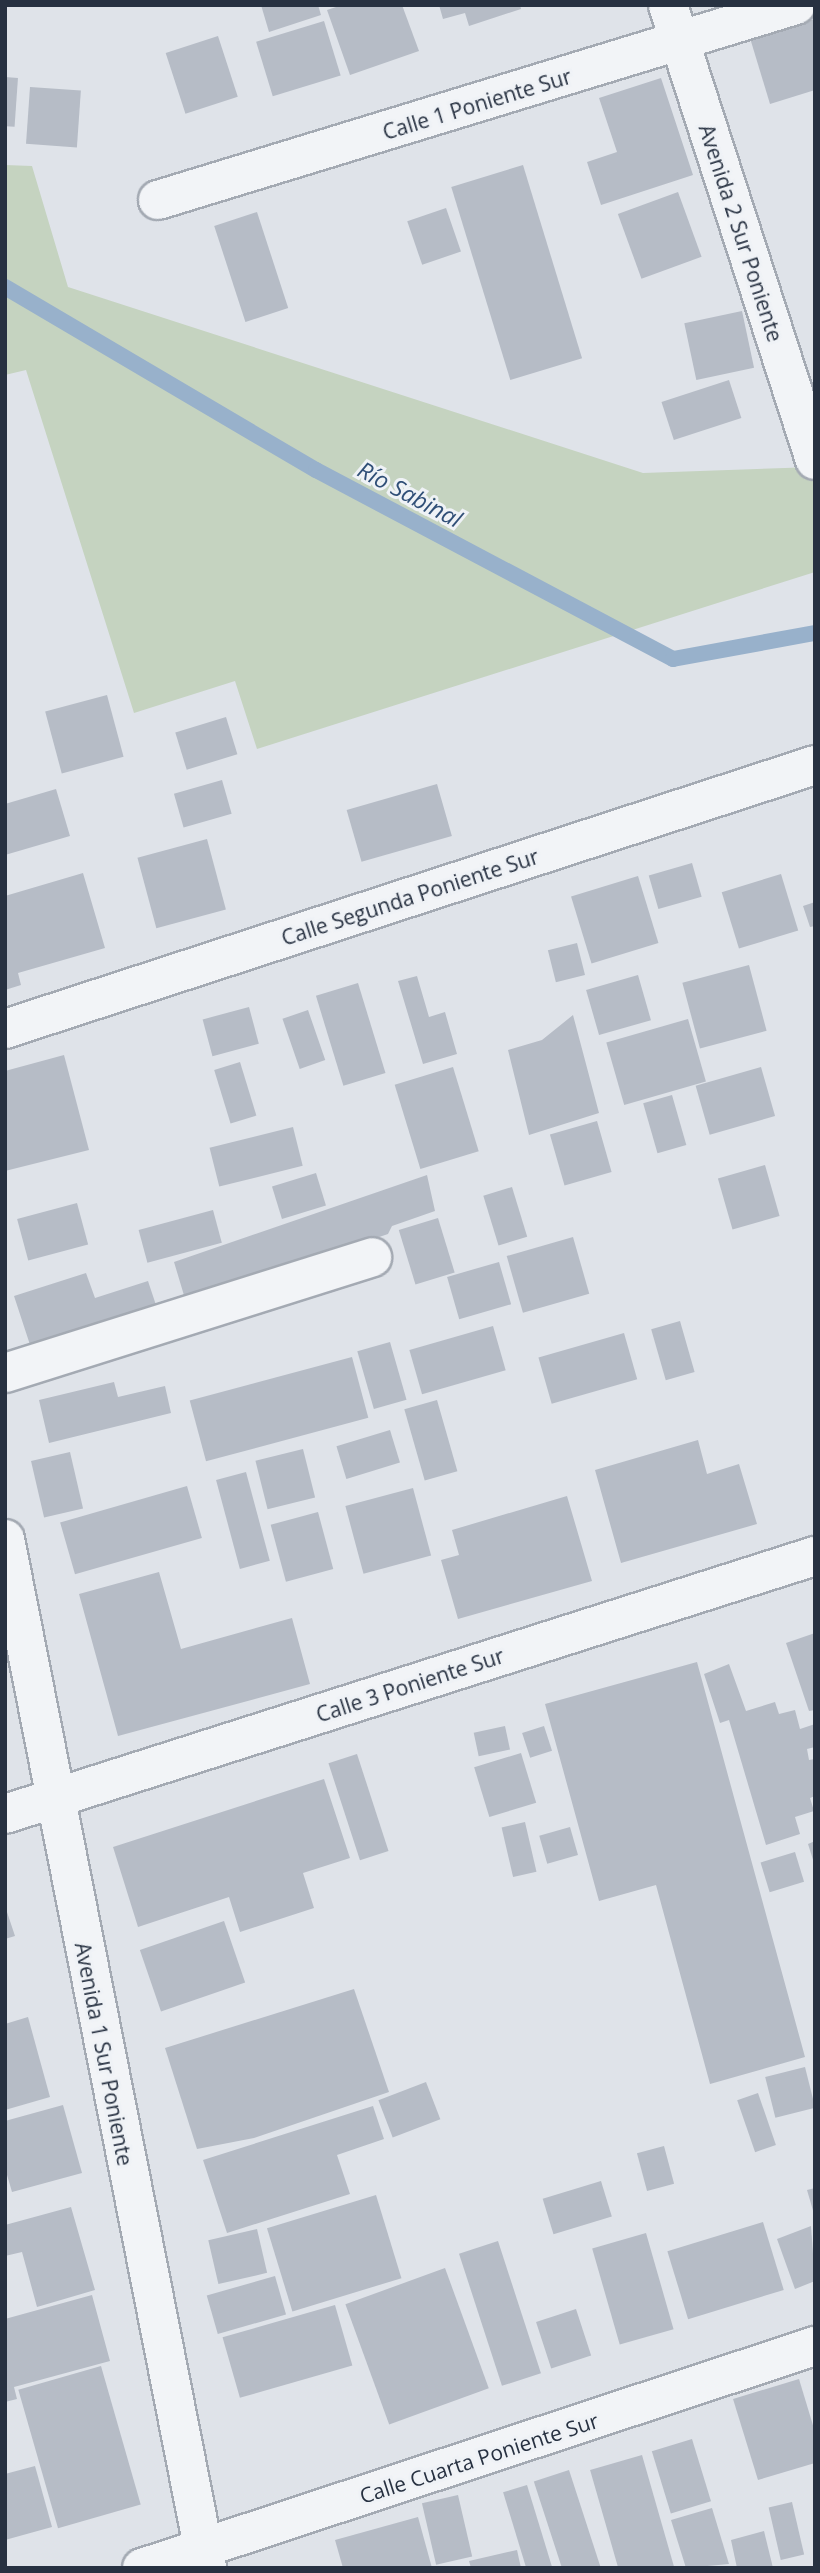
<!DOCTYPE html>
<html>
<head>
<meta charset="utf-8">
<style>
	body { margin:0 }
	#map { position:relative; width:820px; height:2573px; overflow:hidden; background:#dfe3e9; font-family:"Open Sans",sans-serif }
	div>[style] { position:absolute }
	.green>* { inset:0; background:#c5d3c0 }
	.stream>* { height:16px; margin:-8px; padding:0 8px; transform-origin:8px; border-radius:8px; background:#98b1cb }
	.building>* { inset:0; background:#b6bcc6; transform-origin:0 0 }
	.roads { filter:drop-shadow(2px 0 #a4aab3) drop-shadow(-2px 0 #a4aab3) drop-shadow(0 2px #a4aab3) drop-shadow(0 -2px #a4aab3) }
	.minor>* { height:38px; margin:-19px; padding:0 19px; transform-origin:19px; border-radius:19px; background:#f2f4f7 }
	.tertiary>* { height:38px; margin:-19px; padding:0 19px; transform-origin:19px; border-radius:19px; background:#f2f4f7 }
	span { translate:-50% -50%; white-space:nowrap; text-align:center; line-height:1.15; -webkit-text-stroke:6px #eff2f6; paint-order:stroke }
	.street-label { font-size:21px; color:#273141 }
	.water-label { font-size:23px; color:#304f77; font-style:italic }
	.frame { position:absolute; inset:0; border:7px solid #273141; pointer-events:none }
</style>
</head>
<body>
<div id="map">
	<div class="green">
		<i style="clip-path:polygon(5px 165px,32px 166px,68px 287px,643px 473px,815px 467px,815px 572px,257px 749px,235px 681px,134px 713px,26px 370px,5px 375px)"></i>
	</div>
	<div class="stream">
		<i style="left:5px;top:287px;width:361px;rotate:30.5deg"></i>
		<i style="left:316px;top:470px;width:404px;rotate:27.9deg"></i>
		<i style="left:673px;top:659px;width:144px;rotate:-10.4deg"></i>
	</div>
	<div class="building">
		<i style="clip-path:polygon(261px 5px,318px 5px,321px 15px,269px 32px)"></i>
		<i style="clip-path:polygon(342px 5px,402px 5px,419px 51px,350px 75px,327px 10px)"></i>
		<i style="clip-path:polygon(439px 5px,520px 5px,521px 9px,469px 26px,465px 13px,443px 19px)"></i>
		<i style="clip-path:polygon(815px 19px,815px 90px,770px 104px,750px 38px)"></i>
		<i style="left:324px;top:21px;width:57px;height:71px;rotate:73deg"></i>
		<i style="left:218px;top:36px;width:64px;height:55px;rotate:72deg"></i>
		<i style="left:5px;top:77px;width:13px;height:49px;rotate:4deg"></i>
		<i style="clip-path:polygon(661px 78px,693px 175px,601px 205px,587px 162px,617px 152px,599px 98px)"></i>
		<i style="left:30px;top:87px;width:51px;height:57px;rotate:4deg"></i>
		<i style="left:523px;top:165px;width:202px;height:75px;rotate:73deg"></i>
		<i style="left:678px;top:192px;width:69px;height:64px;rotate:70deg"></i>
		<i style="left:446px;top:208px;width:46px;height:41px;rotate:71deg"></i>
		<i style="left:257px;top:212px;width:101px;height:45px;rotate:72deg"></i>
		<i style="left:742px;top:311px;width:58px;height:59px;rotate:78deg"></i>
		<i style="left:729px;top:380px;width:40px;height:71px;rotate:72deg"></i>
		<i style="left:107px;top:695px;width:64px;height:64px;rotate:75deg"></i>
		<i style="left:226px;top:717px;width:39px;height:53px;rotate:73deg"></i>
		<i style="left:222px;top:780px;width:35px;height:50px;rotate:74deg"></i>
		<i style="left:437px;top:784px;width:54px;height:94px;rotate:74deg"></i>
		<i style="clip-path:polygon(56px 789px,70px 836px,5px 855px,5px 804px)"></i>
		<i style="left:207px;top:839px;width:73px;height:72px;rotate:75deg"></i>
		<i style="left:692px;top:863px;width:35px;height:45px;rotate:74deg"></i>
		<i style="clip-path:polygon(83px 873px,105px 948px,18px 973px,21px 985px,5px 990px,5px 896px)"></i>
		<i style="left:781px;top:874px;width:59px;height:62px;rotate:73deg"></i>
		<i style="left:638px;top:876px;width:70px;height:70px;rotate:73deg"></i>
		<i style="clip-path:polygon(815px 902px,815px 926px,810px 927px,803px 906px)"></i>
		<i style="left:577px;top:943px;width:33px;height:30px;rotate:76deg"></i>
		<i style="left:749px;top:965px;width:68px;height:69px;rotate:75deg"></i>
		<i style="left:638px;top:975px;width:47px;height:54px;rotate:74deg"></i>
		<i style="clip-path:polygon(417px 976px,429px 1017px,445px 1012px,457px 1054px,423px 1064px,398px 981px)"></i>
		<i style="left:358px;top:983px;width:94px;height:44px;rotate:73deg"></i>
		<i style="left:249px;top:1007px;width:38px;height:48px;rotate:75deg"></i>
		<i style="left:308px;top:1010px;width:53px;height:27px;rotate:71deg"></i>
		<i style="clip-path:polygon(573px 1015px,599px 1113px,529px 1135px,508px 1050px,542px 1040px)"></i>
		<i style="left:688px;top:1019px;width:65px;height:85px;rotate:74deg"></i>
		<i style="clip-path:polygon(64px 1055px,89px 1150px,5px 1171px,5px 1071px)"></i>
		<i style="left:240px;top:1062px;width:56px;height:27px;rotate:73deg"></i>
		<i style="left:453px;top:1067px;width:88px;height:61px;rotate:73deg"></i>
		<i style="left:761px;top:1067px;width:51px;height:68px;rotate:74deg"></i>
		<i style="left:672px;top:1095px;width:52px;height:30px;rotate:74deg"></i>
		<i style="left:597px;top:1121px;width:53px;height:49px;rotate:74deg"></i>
		<i style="left:293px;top:1127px;width:40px;height:86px;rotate:76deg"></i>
		<i style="left:765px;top:1165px;width:53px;height:49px;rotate:74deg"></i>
		<i style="left:316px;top:1173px;width:34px;height:46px;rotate:73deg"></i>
		<i style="clip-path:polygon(427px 1175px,435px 1211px,392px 1226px,388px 1234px,186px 1302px,174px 1262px)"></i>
		<i style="left:512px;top:1187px;width:52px;height:30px;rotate:73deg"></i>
		<i style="left:77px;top:1203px;width:43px;height:62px;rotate:75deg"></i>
		<i style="left:213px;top:1210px;width:34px;height:77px;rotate:75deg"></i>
		<i style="left:438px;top:1218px;width:57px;height:41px;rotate:73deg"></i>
		<i style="left:573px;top:1237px;width:59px;height:69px;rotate:74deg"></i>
		<i style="left:499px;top:1262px;width:44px;height:54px;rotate:74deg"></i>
		<i style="clip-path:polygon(86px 1273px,95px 1298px,148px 1281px,160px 1317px,34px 1357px,14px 1296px)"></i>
		<i style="left:680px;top:1321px;width:53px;height:30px;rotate:74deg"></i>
		<i style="left:493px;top:1326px;width:46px;height:87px;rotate:74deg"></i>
		<i style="left:624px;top:1333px;width:48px;height:89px;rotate:74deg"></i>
		<i style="left:390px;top:1342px;width:60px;height:34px;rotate:74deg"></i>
		<i style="left:352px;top:1357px;width:63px;height:168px;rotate:75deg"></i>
		<i style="clip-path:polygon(114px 1382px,118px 1397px,165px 1386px,171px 1413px,49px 1443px,39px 1400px)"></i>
		<i style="left:437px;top:1400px;width:74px;height:34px;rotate:74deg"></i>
		<i style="left:390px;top:1430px;width:34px;height:56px;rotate:73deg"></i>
		<i style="clip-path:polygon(698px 1440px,707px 1474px,739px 1464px,757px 1524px,621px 1563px,595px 1470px)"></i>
		<i style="left:303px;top:1449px;width:50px;height:49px;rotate:76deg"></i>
		<i style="left:70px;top:1452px;width:58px;height:40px;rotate:77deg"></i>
		<i style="left:246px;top:1472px;width:92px;height:31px;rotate:75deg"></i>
		<i style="left:187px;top:1486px;width:54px;height:132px;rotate:74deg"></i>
		<i style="left:413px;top:1488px;width:70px;height:70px;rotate:75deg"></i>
		<i style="clip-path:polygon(567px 1496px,592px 1581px,458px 1619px,441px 1560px,459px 1555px,452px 1530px)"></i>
		<i style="left:318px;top:1512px;width:59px;height:49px;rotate:75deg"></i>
		<i style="clip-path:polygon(159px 1572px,181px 1649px,292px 1618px,310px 1684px,118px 1736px,79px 1594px)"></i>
		<i style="clip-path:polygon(815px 1633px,815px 1710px,809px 1711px,786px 1643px)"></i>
		<i style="clip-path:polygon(697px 1662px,805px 2057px,710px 2084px,656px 1885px,599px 1901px,545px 1704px)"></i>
		<i style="clip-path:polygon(729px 1664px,746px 1711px,775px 1702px,779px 1714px,795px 1710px,800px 1729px,815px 1724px,815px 1747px,807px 1749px,809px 1760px,815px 1759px,815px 1796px,810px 1798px,814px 1811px,795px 1817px,800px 1834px,766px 1845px,729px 1720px,720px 1723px,704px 1674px)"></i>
		<i style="left:505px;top:1726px;width:24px;height:32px;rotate:78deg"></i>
		<i style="left:544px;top:1726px;width:26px;height:23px;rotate:72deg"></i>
		<i style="left:521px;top:1753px;width:52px;height:49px;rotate:73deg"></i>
		<i style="left:357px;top:1754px;width:102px;height:30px;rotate:72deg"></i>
		<i style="clip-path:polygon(324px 1779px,350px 1858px,303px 1873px,314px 1908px,240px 1932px,229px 1897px,138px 1927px,113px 1847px)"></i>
		<i style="left:525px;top:1822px;width:51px;height:24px;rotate:77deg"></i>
		<i style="left:570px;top:1827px;width:29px;height:32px;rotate:74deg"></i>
		<i style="clip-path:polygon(815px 1841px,815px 1863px,814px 1863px,808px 1844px)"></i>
		<i style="left:795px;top:1852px;width:31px;height:36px;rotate:73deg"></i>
		<i style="clip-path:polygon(5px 1906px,15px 1936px,5px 1939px)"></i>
		<i style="left:224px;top:1921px;width:65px;height:89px;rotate:71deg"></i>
		<i style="clip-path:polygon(354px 1989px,389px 2092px,254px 2138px,197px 2149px,165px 2048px)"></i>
		<i style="clip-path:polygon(28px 2017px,50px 2097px,5px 2110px,5px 2024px)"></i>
		<i style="left:805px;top:2067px;width:42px;height:41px;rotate:76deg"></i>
		<i style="left:426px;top:2082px;width:40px;height:51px;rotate:69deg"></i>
		<i style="left:758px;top:2093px;width:55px;height:22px;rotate:71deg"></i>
		<i style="clip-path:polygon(63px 2105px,82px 2173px,12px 2192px,5px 2168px,5px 2121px)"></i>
		<i style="clip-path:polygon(373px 2106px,384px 2139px,337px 2155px,350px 2194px,227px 2233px,203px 2160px)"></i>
		<i style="left:664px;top:2146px;width:39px;height:28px;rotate:75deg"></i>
		<i style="left:601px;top:2181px;width:37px;height:61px;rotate:73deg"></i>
		<i style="clip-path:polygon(815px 2188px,815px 2214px,814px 2214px,807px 2190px)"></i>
		<i style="left:376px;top:2195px;width:87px;height:114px;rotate:73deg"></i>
		<i style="clip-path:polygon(71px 2207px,95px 2290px,37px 2307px,22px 2252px,5px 2256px,5px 2225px)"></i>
		<i style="left:763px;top:2222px;width:71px;height:100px;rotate:73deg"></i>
		<i style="clip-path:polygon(811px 2226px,815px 2281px,795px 2289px,777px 2239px)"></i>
		<i style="left:257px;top:2229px;width:45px;height:50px;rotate:77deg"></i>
		<i style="left:646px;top:2233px;width:100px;height:56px;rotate:74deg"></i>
		<i style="left:498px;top:2241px;width:139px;height:41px;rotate:72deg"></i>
		<i style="left:445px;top:2268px;width:128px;height:106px;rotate:70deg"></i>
		<i style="left:275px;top:2276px;width:40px;height:71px;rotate:74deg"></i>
		<i style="clip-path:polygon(92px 2295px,110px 2361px,14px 2387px,17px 2399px,5px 2402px,5px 2319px)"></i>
		<i style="left:335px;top:2305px;width:63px;height:117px;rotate:74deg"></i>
		<i style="left:576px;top:2309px;width:49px;height:42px;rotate:72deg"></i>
		<i style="left:101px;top:2366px;width:144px;height:86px;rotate:74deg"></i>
		<i style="clip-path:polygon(799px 2379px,815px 2432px,815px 2463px,758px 2480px,733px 2399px)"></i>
		<i style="left:692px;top:2439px;width:65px;height:42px;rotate:73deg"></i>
		<i style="left:642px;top:2455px;width:117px;height:54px;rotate:74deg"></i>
		<i style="clip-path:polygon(35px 2466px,52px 2527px,5px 2540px,5px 2474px)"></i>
		<i style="left:569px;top:2470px;width:103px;height:37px;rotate:72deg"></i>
		<i style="left:527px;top:2485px;width:87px;height:25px;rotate:73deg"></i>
		<i style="left:458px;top:2495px;width:63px;height:37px;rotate:77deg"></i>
		<i style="left:792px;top:2502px;width:54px;height:24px;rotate:77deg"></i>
		<i style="clip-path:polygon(712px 2508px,729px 2564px,686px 2568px,671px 2520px)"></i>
		<i style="clip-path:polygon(418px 2517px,432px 2568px,343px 2568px,335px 2540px)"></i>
		<i style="clip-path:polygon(764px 2531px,773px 2568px,737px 2568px,731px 2540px)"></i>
		<i style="clip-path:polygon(517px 2550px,521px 2568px,471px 2568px,469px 2561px)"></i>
	</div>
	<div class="roads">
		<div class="minor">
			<i style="left:668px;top:5px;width:478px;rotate:72.1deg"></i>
			<i style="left:158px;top:200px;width:667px;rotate:-17deg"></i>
			<i style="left:5px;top:1029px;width:852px;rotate:-18.05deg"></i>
			<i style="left:5px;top:1373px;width:385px;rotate:-17.5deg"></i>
			<i style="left:5px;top:1814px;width:850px;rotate:-17.67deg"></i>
			<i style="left:142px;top:2568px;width:709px;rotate:-18.26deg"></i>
		</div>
		<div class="tertiary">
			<i style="left:5px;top:1539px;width:1049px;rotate:78.89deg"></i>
		</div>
	</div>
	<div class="street-label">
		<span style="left:477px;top:104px;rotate:-17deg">Calle 1 Poniente Sur</span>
		<span style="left:741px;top:233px;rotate:72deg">Avenida 2 Sur Poniente</span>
		<span style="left:410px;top:897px;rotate:-18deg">Calle Segunda Poniente Sur</span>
		<span style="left:410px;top:1685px;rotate:-18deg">Calle 3 Poniente Sur</span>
		<span style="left:104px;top:2054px;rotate:79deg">Avenida 1 Sur Poniente</span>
		<span style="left:479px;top:2458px;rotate:-18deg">Calle Cuarta Poniente Sur</span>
	</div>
	<div class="water-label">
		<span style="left:410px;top:494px;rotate:28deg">Río Sabinal</span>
	</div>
	<div class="frame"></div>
</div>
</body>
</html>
